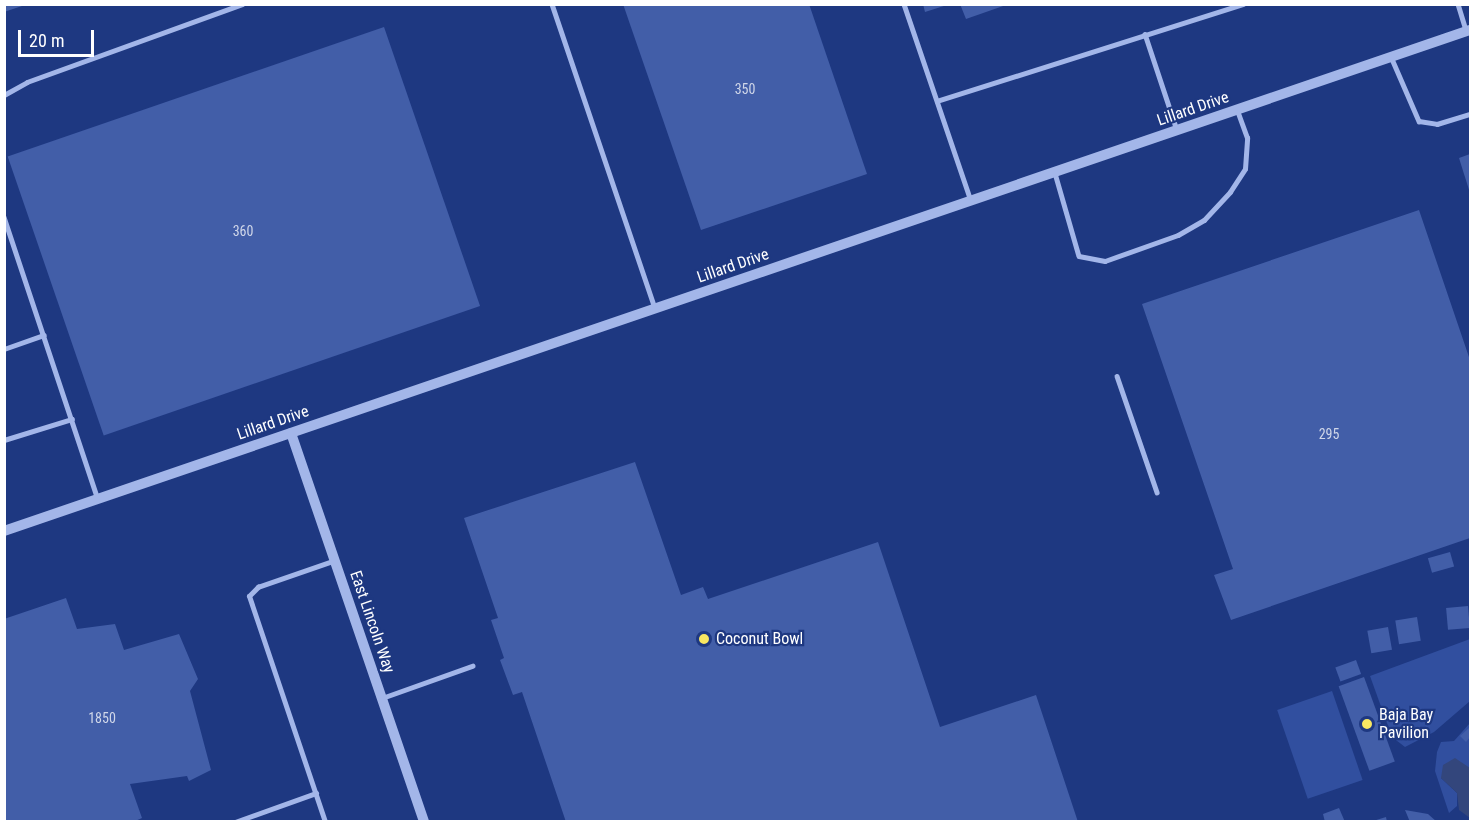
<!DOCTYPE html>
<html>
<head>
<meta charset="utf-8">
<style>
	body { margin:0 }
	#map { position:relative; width:1475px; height:826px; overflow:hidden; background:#1e3881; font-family:"Roboto Condensed",sans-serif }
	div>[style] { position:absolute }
	.green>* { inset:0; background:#314f9f; transform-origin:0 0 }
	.water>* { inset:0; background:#33467c }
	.building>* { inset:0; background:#425ea8; transform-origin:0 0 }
	.service>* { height:4.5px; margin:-2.25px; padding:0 2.25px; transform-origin:2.25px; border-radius:2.25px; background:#a3b6e9 }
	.tertiary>* { height:10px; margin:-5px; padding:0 5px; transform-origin:5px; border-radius:5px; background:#a3b6e9 }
	.dots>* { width:16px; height:16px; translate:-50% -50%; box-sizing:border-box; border:3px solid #1e3881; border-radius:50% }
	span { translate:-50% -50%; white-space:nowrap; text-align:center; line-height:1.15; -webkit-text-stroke:4.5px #1e3881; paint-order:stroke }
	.number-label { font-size:14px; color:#d0d7e9 }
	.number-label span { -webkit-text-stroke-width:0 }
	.street-label { font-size:16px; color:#fff }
	.poi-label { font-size:16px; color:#fff }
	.left { translate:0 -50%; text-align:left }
	.frame { position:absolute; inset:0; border:6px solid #fff; pointer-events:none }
	.scale { position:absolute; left:18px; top:30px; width:76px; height:27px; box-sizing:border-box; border:3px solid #fff; border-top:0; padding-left:8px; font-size:18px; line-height:21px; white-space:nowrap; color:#fff; -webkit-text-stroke:4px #1e3881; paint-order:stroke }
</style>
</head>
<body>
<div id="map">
	<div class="green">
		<i style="clip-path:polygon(1470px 639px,1470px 701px,1434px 732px,1405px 747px,1392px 737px,1370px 676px)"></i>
		<i style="left:1332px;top:691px;width:94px;height:58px;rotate:71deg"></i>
		<i style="clip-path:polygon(1470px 723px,1470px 768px,1441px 778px,1457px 793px,1457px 806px,1449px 813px,1435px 771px,1437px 752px,1441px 742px,1454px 741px)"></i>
	</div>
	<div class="water">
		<i style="clip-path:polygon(1455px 758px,1470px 768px,1470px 818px,1459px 810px,1457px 793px,1441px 778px,1443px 765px)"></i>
	</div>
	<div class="building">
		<i style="clip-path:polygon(4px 4px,25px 4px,25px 5px,4px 12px)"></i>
		<i style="clip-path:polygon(623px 4px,809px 4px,867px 174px,701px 230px)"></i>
		<i style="clip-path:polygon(923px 4px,947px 4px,947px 5px,925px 12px)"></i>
		<i style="clip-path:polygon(960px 4px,1006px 4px,1006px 5px,966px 19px)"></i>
		<i style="left:384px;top:27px;width:295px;height:398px;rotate:71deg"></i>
		<i style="clip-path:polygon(1470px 154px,1470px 193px,1459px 158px)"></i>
		<i style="clip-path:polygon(1419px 210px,1470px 360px,1470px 538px,1231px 620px,1214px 575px,1233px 569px,1142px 304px)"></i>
		<i style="clip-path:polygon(635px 462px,681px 595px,703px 587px,708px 599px,878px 542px,940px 727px,1036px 695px,1078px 822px,566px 822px,522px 692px,513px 695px,500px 660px,504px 658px,491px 620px,498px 618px,464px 518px)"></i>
		<i style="left:1450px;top:552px;width:15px;height:23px;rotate:74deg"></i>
		<i style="clip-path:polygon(66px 598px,77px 629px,115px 624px,124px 650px,179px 634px,198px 679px,190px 691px,211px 770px,189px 781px,187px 776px,130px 784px,142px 818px,133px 822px,4px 822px,4px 619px)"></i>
		<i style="left:1468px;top:606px;width:22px;height:22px;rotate:85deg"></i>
		<i style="left:1417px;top:617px;width:24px;height:22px;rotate:81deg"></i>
		<i style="left:1388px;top:627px;width:23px;height:21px;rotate:80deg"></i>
		<i style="left:1356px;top:660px;width:15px;height:22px;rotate:70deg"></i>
		<i style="left:1364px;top:677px;width:90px;height:27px;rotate:70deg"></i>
		<i style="clip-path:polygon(1469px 728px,1470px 737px,1466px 742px,1460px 736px)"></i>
		<i style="clip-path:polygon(1339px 808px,1345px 822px,1325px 822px,1323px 814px)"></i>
		<i style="clip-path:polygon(1405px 810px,1428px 814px,1437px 822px,1410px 822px)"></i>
		<i style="clip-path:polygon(1386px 817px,1387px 822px,1373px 822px,1373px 821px)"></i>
	</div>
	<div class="service">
		<i style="left:552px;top:4px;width:322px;rotate:71.3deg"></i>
		<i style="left:904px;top:4px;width:208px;rotate:71.2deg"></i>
		<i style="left:1458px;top:4px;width:28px;rotate:73deg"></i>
		<i style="left:1145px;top:34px;width:101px;rotate:71.6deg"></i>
		<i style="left:1392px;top:59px;width:68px;rotate:66.5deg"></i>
		<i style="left:1419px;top:121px;width:18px;rotate:9deg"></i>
		<i style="left:1437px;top:124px;width:34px;rotate:-17deg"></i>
		<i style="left:4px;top:95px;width:26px;rotate:-29deg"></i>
		<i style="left:27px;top:82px;width:229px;rotate:-19.9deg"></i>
		<i style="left:937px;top:101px;width:321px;rotate:-17.6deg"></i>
		<i style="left:1055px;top:173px;width:86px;rotate:73.9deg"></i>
		<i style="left:1079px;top:256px;width:26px;rotate:11deg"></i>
		<i style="left:1105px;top:261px;width:77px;rotate:-19.6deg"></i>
		<i style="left:1178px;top:235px;width:30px;rotate:-30deg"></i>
		<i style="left:1204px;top:220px;width:38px;rotate:-47deg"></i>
		<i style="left:1230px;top:192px;width:27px;rotate:-57deg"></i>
		<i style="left:1245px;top:169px;width:31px;rotate:-86deg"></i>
		<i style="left:1247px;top:138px;width:30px;rotate:-110deg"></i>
		<i style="left:4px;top:217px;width:297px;rotate:71.6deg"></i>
		<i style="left:4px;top:349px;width:42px;rotate:-19.3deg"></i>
		<i style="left:1117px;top:376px;width:123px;rotate:71deg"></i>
		<i style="left:4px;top:440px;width:71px;rotate:-17.2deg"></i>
		<i style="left:382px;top:698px;width:96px;rotate:-19.6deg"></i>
		<i style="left:235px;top:822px;width:86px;rotate:-19.7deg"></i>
		<i style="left:325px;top:822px;width:238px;rotate:-108.6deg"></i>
		<i style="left:249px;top:596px;width:13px;rotate:-45deg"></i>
		<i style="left:258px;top:587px;width:79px;rotate:-19.1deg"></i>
	</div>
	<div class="tertiary">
		<i style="left:291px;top:433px;width:411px;rotate:71.1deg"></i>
		<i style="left:4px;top:531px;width:1549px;rotate:-18.87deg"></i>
	</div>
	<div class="dots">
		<i style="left:704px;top:639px;background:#f8e762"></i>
		<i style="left:1367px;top:724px;background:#f8e762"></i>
	</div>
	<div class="number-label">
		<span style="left:745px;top:89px">350</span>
		<span style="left:243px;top:231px">360</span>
		<span style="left:1329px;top:434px">295</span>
		<span style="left:102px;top:718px">1850</span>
	</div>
	<div class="street-label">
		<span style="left:1193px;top:109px;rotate:-19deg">Lillard Drive</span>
		<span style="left:733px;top:266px;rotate:-19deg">Lillard Drive</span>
		<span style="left:273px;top:423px;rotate:-19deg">Lillard Drive</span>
		<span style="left:372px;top:622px;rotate:71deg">East Lincoln Way</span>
	</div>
	<div class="poi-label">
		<span class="left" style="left:716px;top:639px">Coconut Bowl</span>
		<span class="left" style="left:1379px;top:724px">Baja Bay<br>Pavilion</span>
	</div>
	<div class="frame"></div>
	<div class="scale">20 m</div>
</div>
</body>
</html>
